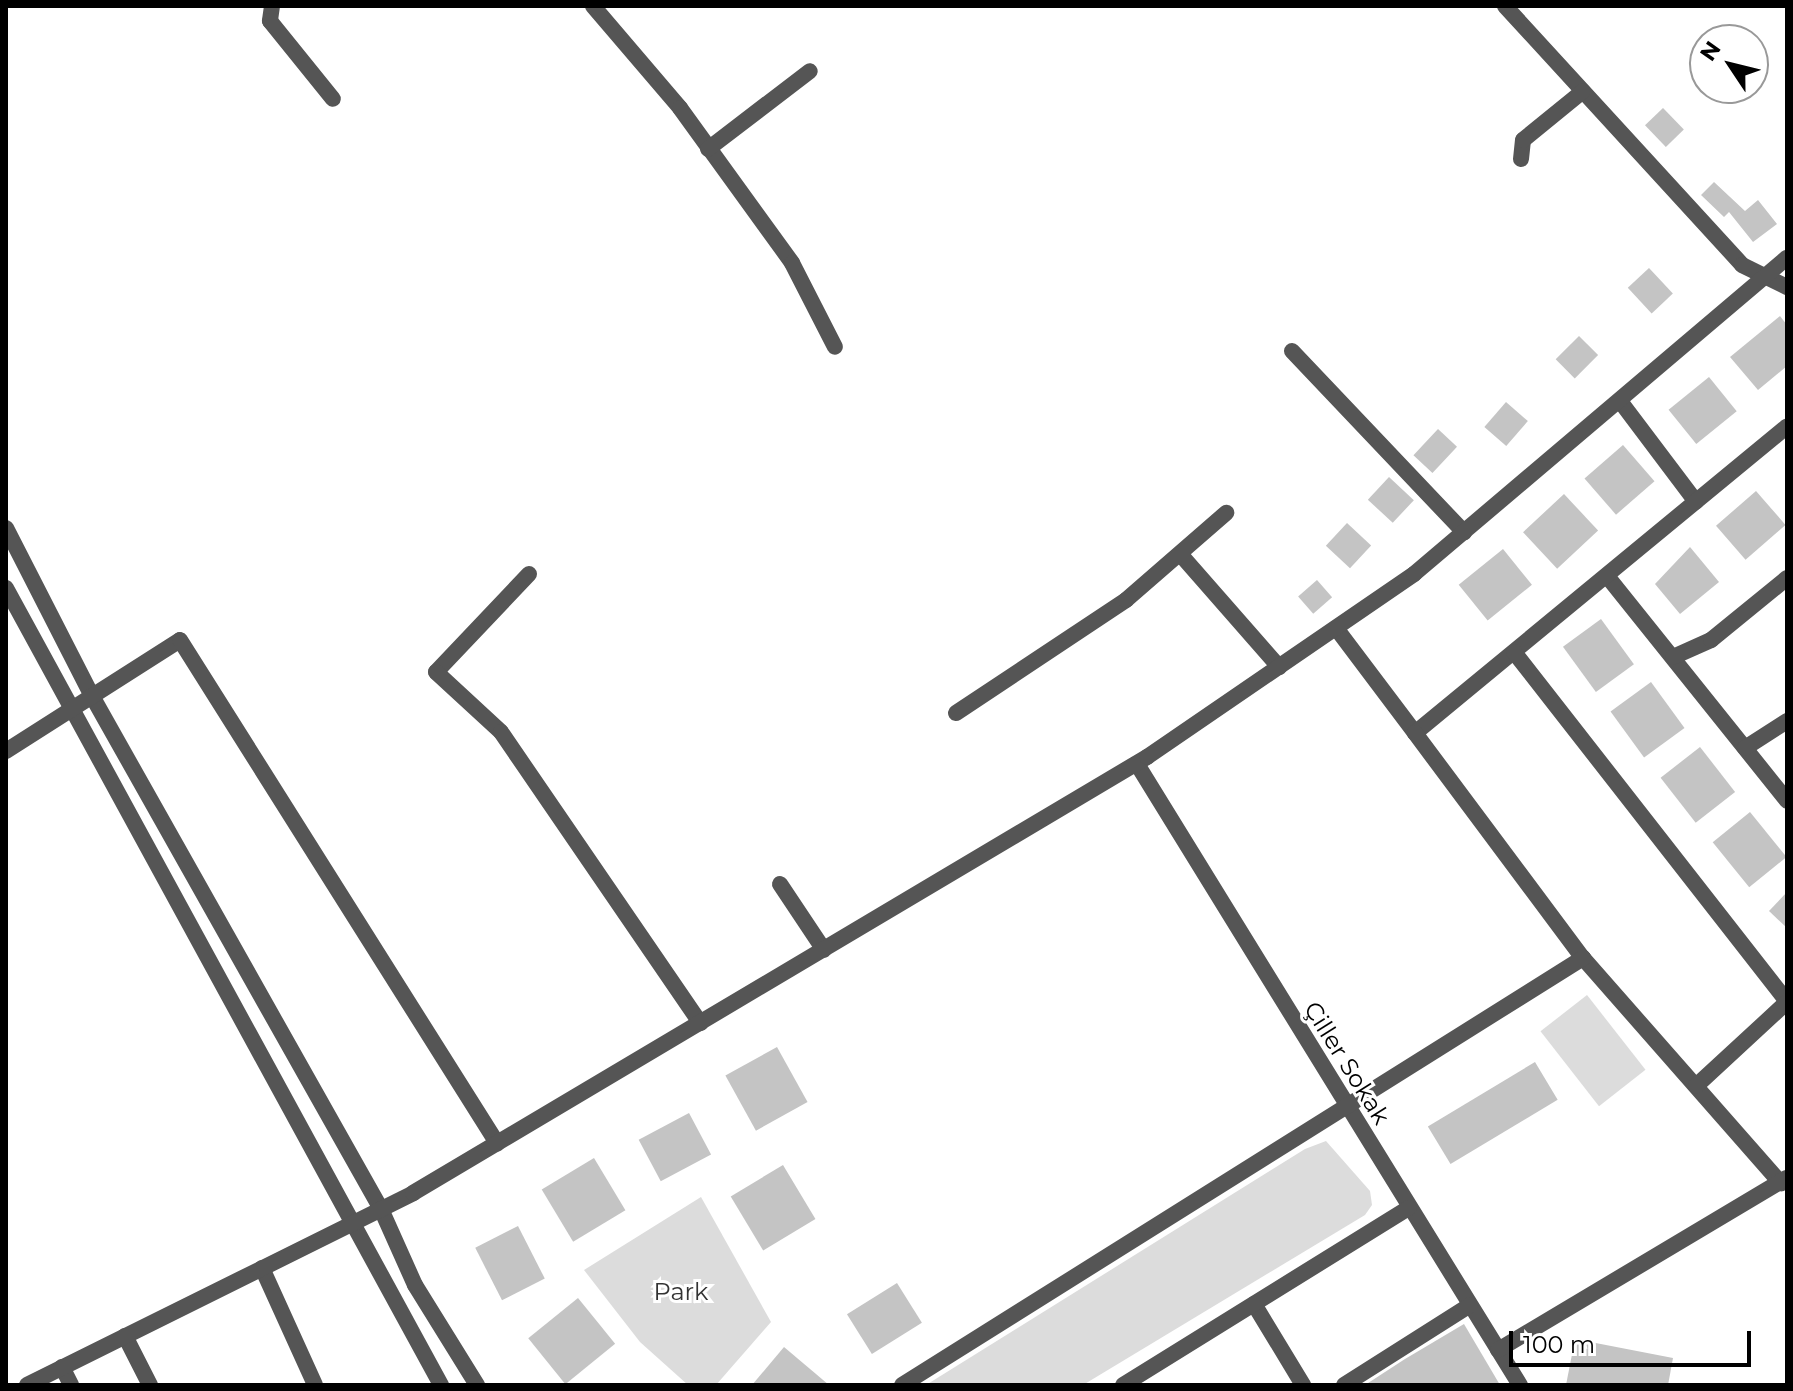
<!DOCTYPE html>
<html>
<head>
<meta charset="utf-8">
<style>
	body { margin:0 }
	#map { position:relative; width:1793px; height:1391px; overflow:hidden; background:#fff; font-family:Montserrat,sans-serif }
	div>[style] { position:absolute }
	.green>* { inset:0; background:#dcdcdc; transform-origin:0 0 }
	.building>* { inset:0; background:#c4c4c4; transform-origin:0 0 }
	.minor>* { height:16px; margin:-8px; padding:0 8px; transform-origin:8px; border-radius:8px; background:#555 }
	span { translate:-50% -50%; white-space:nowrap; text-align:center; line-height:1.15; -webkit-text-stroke:6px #fff; paint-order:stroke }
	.street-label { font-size:24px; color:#000 }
	.park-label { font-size:24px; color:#333 }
	.frame { position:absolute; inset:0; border:8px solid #000; pointer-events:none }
	.north { position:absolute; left:1689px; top:24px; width:80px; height:80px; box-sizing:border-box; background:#fff; border:2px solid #999; border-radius:50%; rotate:305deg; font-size:22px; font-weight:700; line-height:32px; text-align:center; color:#000 }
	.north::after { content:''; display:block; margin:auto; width:28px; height:36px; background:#000; clip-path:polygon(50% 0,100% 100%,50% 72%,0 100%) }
	.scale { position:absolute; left:1509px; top:1331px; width:242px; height:36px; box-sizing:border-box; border:4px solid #000; border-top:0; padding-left:10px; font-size:24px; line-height:28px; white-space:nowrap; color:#000; -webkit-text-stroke:6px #fff; paint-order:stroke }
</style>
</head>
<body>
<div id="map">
	<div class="green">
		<i style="left:1587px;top:995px;width:95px;height:59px;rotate:52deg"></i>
		<i style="clip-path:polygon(1326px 1141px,1370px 1191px,1372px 1205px,1365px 1215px,1083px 1385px,926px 1385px,1305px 1149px)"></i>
		<i style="clip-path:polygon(701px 1197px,771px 1322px,716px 1385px,688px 1385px,640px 1342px,584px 1270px)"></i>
	</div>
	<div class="building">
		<i style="left:1663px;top:108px;width:30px;height:25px;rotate:46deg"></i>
		<i style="clip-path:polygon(1714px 182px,1745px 211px,1758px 200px,1777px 224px,1753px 242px,1729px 212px,1724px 217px,1701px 195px)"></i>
		<i style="left:1649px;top:268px;width:35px;height:29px;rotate:47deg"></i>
		<i style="clip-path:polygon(1780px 316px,1787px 325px,1787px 366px,1758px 390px,1730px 357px)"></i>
		<i style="left:1579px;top:336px;width:27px;height:33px;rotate:45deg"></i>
		<i style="left:1709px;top:377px;width:44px;height:52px;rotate:51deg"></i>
		<i style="left:1506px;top:402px;width:29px;height:33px;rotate:41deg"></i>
		<i style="left:1438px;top:429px;width:26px;height:36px;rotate:43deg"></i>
		<i style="left:1623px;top:445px;width:48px;height:51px;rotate:49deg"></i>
		<i style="left:1389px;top:477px;width:34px;height:31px;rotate:43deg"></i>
		<i style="left:1756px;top:491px;width:45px;height:53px;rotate:49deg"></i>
		<i style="left:1564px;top:494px;width:50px;height:56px;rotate:47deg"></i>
		<i style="left:1347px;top:523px;width:33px;height:31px;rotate:43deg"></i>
		<i style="clip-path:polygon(1690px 547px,1719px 582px,1680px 614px,1655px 584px)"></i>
		<i style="left:1503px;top:549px;width:46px;height:57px;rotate:51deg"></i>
		<i style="left:1317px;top:580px;width:23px;height:25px;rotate:49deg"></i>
		<i style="left:1601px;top:619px;width:56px;height:47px;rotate:54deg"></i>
		<i style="left:1651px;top:682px;width:57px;height:50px;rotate:54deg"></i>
		<i style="left:1700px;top:747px;width:57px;height:50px;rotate:52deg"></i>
		<i style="left:1750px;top:812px;width:58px;height:48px;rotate:51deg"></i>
		<i style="clip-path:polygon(1787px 892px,1787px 928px,1769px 911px)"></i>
		<i style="left:777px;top:1047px;width:63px;height:59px;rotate:61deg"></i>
		<i style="left:1535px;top:1062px;width:44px;height:125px;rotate:59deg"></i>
		<i style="left:689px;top:1113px;width:47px;height:57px;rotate:62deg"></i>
		<i style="left:594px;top:1158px;width:61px;height:61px;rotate:59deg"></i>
		<i style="left:783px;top:1165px;width:63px;height:61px;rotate:59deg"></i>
		<i style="left:518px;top:1226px;width:59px;height:48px;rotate:63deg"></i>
		<i style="left:897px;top:1283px;width:47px;height:59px;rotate:58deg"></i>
		<i style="left:578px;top:1298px;width:59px;height:64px;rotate:51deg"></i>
		<i style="clip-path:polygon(1464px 1324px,1500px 1385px,1365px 1385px,1405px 1359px)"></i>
		<i style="clip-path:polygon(1575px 1339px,1673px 1358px,1668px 1385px,1566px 1385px)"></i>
		<i style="clip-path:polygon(784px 1347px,829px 1385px,752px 1385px)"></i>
	</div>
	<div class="minor">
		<i style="left:272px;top:6px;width:15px;rotate:98deg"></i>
		<i style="left:270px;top:21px;width:100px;rotate:51.1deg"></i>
		<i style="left:593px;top:6px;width:134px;rotate:49.5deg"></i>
		<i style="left:680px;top:108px;width:191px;rotate:54.1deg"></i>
		<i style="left:792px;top:263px;width:94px;rotate:62.9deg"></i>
		<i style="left:1505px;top:6px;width:351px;rotate:47.5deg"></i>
		<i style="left:1742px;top:265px;width:50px;rotate:26.1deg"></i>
		<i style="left:708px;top:149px;width:128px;rotate:-37.4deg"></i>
		<i style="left:1521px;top:159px;width:19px;rotate:-84deg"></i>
		<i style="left:1523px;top:140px;width:77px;rotate:-39.2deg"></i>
		<i style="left:1292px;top:351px;width:250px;rotate:46.5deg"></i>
		<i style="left:1620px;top:401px;width:126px;rotate:53deg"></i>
		<i style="left:6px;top:528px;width:189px;rotate:62.9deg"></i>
		<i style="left:92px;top:696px;width:589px;rotate:60.61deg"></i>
		<i style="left:381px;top:1209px;width:83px;rotate:65.9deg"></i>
		<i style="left:415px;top:1285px;width:118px;rotate:58.2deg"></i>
		<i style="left:1181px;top:555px;width:149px;rotate:48.8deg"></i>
		<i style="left:529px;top:574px;width:135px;rotate:133.5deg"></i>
		<i style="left:436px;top:672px;width:88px;rotate:42.7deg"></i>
		<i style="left:501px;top:732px;width:353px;rotate:55.6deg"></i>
		<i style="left:1607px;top:576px;width:288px;rotate:51.3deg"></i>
		<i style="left:6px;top:588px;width:908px;rotate:61.37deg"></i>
		<i style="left:1336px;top:628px;width:131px;rotate:53deg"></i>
		<i style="left:1415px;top:733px;width:482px;rotate:-39.5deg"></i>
		<i style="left:1514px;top:652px;width:443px;rotate:52deg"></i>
		<i style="left:1673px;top:657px;width:42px;rotate:-24.1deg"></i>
		<i style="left:1711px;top:640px;width:98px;rotate:-39.2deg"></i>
		<i style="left:956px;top:713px;width:204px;rotate:-33.6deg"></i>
		<i style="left:1126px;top:600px;width:133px;rotate:-41deg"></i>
		<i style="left:1415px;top:733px;width:281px;rotate:53.3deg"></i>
		<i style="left:1583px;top:958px;width:300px;rotate:48.7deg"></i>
		<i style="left:1745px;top:748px;width:50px;rotate:-32.7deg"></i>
		<i style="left:6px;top:751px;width:206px;rotate:-32.5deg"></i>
		<i style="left:180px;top:640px;width:595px;rotate:57.78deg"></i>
		<i style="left:1137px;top:764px;width:730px;rotate:58.34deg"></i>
		<i style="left:780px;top:884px;width:79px;rotate:56.3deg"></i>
		<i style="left:1696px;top:1086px;width:124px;rotate:-42.7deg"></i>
		<i style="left:262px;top:1268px;width:128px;rotate:65.6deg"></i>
		<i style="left:1254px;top:1304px;width:95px;rotate:58.8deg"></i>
		<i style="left:125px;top:1336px;width:55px;rotate:63deg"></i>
		<i style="left:1498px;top:1350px;width:336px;rotate:-30.8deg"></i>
		<i style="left:62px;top:1367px;width:20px;rotate:63deg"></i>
		<i style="left:27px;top:1385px;width:431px;rotate:-26.4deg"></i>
		<i style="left:413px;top:1193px;width:854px;rotate:-30.71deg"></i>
		<i style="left:1147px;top:757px;width:324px;rotate:-34.4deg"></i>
		<i style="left:1414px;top:574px;width:489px;rotate:-40.3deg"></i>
		<i style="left:902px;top:1385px;width:804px;rotate:-32.09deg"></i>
		<i style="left:1123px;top:1385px;width:336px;rotate:-31.8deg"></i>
		<i style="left:1344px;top:1385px;width:149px;rotate:-32.4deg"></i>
	</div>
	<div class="street-label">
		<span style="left:1347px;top:1063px;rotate:58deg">Çiller Sokak</span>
	</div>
	<div class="park-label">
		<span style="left:681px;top:1292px">Park</span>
	</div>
	<div class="frame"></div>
	<div class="north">N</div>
	<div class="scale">100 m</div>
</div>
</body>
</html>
